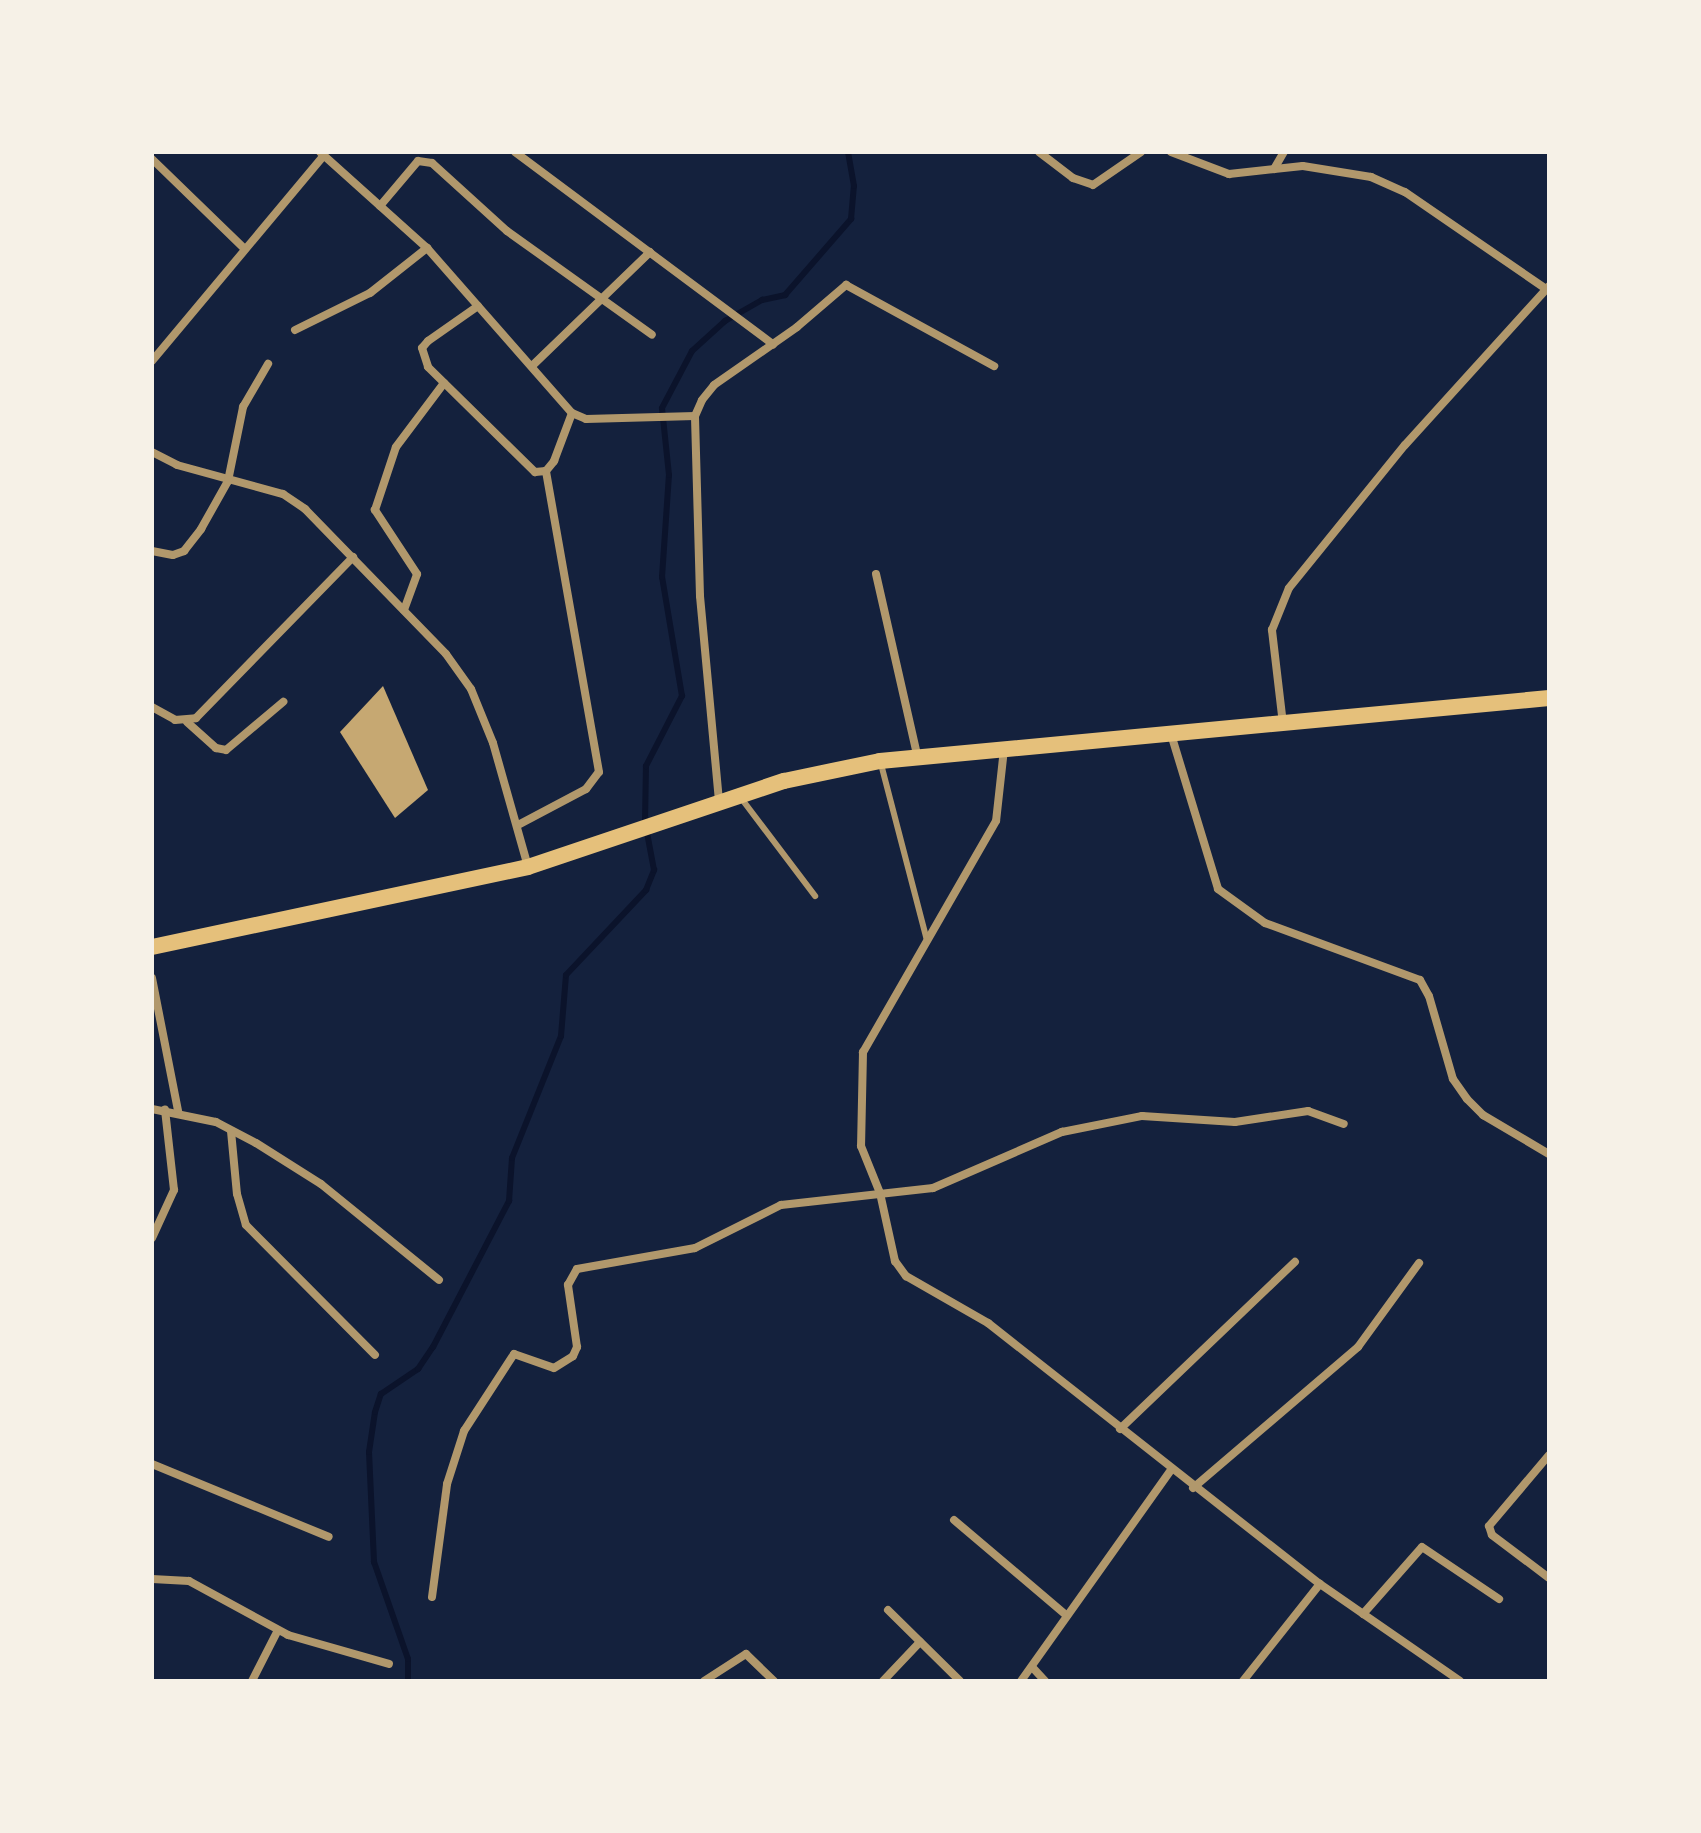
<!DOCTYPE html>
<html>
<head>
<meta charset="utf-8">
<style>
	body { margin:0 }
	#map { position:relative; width:1701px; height:1833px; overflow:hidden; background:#14213d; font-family:Barlow,sans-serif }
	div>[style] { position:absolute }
	.stream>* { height:6px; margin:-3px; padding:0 3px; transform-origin:3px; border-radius:3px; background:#0b132b }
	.building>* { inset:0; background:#c6a872 }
	.service>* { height:6px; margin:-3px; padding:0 3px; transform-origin:3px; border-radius:3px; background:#b1986c }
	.minor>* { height:8px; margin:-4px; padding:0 4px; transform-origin:4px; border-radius:4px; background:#b1986c }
	.secondary>* { height:16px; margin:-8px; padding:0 8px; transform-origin:8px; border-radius:8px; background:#e5c07b }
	span { translate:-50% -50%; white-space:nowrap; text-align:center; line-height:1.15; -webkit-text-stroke:6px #f6f1e7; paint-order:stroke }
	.frame { position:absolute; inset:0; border:154px solid #f6f1e7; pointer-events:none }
</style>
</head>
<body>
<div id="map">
	<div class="stream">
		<i style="left:408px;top:1681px;width:22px;rotate:-90deg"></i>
		<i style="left:408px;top:1659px;width:103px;rotate:-109.3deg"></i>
		<i style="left:374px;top:1562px;width:110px;rotate:-92.6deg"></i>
		<i style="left:369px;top:1452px;width:40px;rotate:-81.5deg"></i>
		<i style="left:375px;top:1412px;width:19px;rotate:-72deg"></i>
		<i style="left:381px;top:1394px;width:45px;rotate:-34deg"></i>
		<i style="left:418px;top:1369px;width:27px;rotate:-56deg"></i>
		<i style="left:433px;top:1347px;width:165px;rotate:-62.5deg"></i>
		<i style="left:509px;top:1201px;width:43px;rotate:-86deg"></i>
		<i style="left:512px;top:1158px;width:131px;rotate:-68.1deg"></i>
		<i style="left:561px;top:1036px;width:61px;rotate:-85.3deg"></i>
		<i style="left:566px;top:975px;width:117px;rotate:-46.7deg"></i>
		<i style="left:646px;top:890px;width:22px;rotate:-68deg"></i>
		<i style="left:654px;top:870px;width:49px;rotate:-100.6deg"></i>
		<i style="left:645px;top:822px;width:56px;rotate:-89deg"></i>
		<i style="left:646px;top:766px;width:79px;rotate:-62.8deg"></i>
		<i style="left:682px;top:696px;width:121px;rotate:-99.5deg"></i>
		<i style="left:662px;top:577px;width:102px;rotate:-86.1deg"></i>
		<i style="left:669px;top:475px;width:67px;rotate:-96deg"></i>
		<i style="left:662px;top:408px;width:64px;rotate:-62.2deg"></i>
		<i style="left:692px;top:351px;width:45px;rotate:-42.3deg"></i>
		<i style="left:725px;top:321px;width:43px;rotate:-29.6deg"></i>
		<i style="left:762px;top:300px;width:24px;rotate:-12deg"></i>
		<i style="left:785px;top:295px;width:101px;rotate:-49deg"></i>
		<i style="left:851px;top:219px;width:33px;rotate:-85deg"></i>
		<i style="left:854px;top:186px;width:35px;rotate:-100deg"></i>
	</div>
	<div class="building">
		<i style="clip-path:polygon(383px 686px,428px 790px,395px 818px,340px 732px)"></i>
	</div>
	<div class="service">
		<i style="left:881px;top:764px;width:183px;rotate:75.4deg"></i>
		<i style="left:741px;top:798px;width:123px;rotate:52.9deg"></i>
	</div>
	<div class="minor">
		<i style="left:320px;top:152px;width:144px;rotate:41.9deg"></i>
		<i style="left:427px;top:248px;width:220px;rotate:48.7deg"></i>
		<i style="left:572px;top:413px;width:15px;rotate:23deg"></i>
		<i style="left:586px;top:419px;width:109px;rotate:-1.6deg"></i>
		<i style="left:515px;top:152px;width:322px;rotate:36.7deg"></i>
		<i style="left:1039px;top:152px;width:43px;rotate:37.4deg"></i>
		<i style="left:1073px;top:178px;width:21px;rotate:19deg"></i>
		<i style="left:1093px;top:185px;width:58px;rotate:-34.5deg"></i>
		<i style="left:1171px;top:152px;width:62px;rotate:20.8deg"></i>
		<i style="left:1229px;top:174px;width:74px;rotate:-6.2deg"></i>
		<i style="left:1303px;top:166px;width:69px;rotate:9.2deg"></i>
		<i style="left:1371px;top:177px;width:37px;rotate:24deg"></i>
		<i style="left:1405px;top:192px;width:171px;rotate:34.5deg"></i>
		<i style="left:152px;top:159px;width:129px;rotate:44.1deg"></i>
		<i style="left:1274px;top:169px;width:20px;rotate:-60deg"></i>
		<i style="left:380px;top:206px;width:59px;rotate:-49.8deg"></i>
		<i style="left:418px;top:161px;width:14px;rotate:8deg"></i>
		<i style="left:432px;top:163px;width:101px;rotate:42.2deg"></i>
		<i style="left:507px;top:231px;width:178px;rotate:35.6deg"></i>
		<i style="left:478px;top:306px;width:61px;rotate:145deg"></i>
		<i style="left:428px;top:341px;width:9px;rotate:131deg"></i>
		<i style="left:422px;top:348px;width:20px;rotate:72deg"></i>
		<i style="left:428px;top:367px;width:150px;rotate:44.5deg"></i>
		<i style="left:535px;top:472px;width:11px;rotate:-5deg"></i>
		<i style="left:546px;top:471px;width:13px;rotate:-51deg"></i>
		<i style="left:554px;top:461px;width:51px;rotate:-69.4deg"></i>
		<i style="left:295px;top:330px;width:84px;rotate:-26.3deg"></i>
		<i style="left:370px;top:293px;width:73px;rotate:-38.3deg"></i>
		<i style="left:152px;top:361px;width:268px;rotate:-50.1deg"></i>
		<i style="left:532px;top:366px;width:164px;rotate:-44deg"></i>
		<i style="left:152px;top:452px;width:28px;rotate:27deg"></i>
		<i style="left:177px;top:465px;width:110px;rotate:15.3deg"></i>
		<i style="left:283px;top:494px;width:27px;rotate:34deg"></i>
		<i style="left:305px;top:509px;width:202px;rotate:45.8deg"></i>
		<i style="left:446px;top:654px;width:43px;rotate:54.5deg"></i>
		<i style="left:471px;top:689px;width:58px;rotate:67.8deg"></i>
		<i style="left:493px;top:743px;width:129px;rotate:74.2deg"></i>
		<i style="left:152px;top:551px;width:21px;rotate:11deg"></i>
		<i style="left:173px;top:555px;width:12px;rotate:-20deg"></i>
		<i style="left:184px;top:551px;width:28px;rotate:-52deg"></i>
		<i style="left:201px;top:529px;width:55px;rotate:-60.6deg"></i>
		<i style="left:228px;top:481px;width:76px;rotate:-78.5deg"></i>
		<i style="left:243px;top:407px;width:50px;rotate:-59.8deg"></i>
		<i style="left:876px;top:574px;width:186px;rotate:77.2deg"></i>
		<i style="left:404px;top:610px;width:38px;rotate:-70deg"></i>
		<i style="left:417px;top:574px;width:77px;rotate:-123.3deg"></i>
		<i style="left:375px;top:510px;width:66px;rotate:-71.6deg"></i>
		<i style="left:396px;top:447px;width:80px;rotate:-53.1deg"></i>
		<i style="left:152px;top:707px;width:26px;rotate:29deg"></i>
		<i style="left:175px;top:720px;width:21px;rotate:-5deg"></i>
		<i style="left:196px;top:718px;width:225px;rotate:-45.7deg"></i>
		<i style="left:187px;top:722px;width:39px;rotate:42deg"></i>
		<i style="left:216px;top:748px;width:10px;rotate:11deg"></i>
		<i style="left:226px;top:750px;width:75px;rotate:-40.1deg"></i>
		<i style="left:1283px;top:724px;width:95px;rotate:-96.7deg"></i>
		<i style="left:1272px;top:630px;width:45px;rotate:-68deg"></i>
		<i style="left:1289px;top:588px;width:184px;rotate:-51deg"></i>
		<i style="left:1405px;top:445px;width:215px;rotate:-47.8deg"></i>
		<i style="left:1171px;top:734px;width:162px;rotate:73.1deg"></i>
		<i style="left:1218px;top:889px;width:58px;rotate:35.9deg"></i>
		<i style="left:1265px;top:923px;width:165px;rotate:20.2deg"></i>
		<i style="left:1420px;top:980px;width:18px;rotate:61deg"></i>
		<i style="left:1429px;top:996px;width:86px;rotate:73.9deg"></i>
		<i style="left:1453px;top:1079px;width:24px;rotate:55deg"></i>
		<i style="left:1467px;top:1099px;width:23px;rotate:45deg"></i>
		<i style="left:1483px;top:1115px;width:77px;rotate:30.6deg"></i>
		<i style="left:1004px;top:749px;width:72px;rotate:96.3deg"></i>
		<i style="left:996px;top:821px;width:267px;rotate:119.9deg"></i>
		<i style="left:863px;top:1052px;width:94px;rotate:91.2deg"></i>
		<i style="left:861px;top:1146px;width:51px;rotate:68deg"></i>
		<i style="left:880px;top:1193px;width:70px;rotate:77.6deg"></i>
		<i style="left:895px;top:1261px;width:19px;rotate:54deg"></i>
		<i style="left:906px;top:1276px;width:95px;rotate:29.8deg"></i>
		<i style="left:988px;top:1323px;width:422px;rotate:38.2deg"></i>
		<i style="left:1320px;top:1584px;width:170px;rotate:34.7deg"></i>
		<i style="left:719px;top:801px;width:206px;rotate:-95.3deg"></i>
		<i style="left:700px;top:596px;width:180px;rotate:-91.6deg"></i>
		<i style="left:695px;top:416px;width:17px;rotate:-66deg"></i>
		<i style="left:702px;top:400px;width:19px;rotate:-51deg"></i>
		<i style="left:714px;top:385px;width:101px;rotate:-34.9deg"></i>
		<i style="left:797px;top:327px;width:65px;rotate:-40.6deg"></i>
		<i style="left:846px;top:285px;width:169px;rotate:28.7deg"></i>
		<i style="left:518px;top:825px;width:77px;rotate:-27.9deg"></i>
		<i style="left:586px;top:789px;width:21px;rotate:-53deg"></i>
		<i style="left:599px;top:772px;width:306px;rotate:-100deg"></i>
		<i style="left:152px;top:978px;width:136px;rotate:78.9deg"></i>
		<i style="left:152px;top:1109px;width:65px;rotate:11.5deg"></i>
		<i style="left:216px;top:1122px;width:45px;rotate:27.7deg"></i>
		<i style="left:256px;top:1143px;width:77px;rotate:32.2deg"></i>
		<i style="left:321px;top:1184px;width:152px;rotate:39.1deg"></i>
		<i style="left:231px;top:1131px;width:63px;rotate:84.6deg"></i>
		<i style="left:237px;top:1194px;width:32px;rotate:74deg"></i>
		<i style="left:246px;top:1225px;width:183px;rotate:45.2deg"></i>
		<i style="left:152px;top:1238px;width:53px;rotate:-65.4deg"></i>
		<i style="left:174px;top:1190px;width:81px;rotate:-96.4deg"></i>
		<i style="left:1120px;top:1429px;width:242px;rotate:-43.7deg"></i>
		<i style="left:1549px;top:1455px;width:93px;rotate:130.2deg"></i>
		<i style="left:1489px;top:1526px;width:9px;rotate:72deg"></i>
		<i style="left:1492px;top:1535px;width:71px;rotate:37deg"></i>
		<i style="left:152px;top:1464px;width:191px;rotate:22.4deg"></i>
		<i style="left:1193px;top:1488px;width:217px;rotate:-40.5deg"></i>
		<i style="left:1358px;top:1347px;width:104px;rotate:-54deg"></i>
		<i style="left:954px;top:1520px;width:148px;rotate:40.3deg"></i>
		<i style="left:152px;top:1579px;width:37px;rotate:3deg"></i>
		<i style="left:189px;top:1581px;width:113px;rotate:28.6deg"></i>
		<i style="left:288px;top:1635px;width:105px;rotate:16deg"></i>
		<i style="left:432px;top:1597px;width:114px;rotate:-82.4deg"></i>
		<i style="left:447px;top:1484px;width:56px;rotate:-72.2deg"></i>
		<i style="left:464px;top:1431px;width:92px;rotate:-57deg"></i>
		<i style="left:514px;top:1354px;width:42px;rotate:19.3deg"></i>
		<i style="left:554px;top:1368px;width:22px;rotate:-32deg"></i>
		<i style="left:573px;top:1356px;width:10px;rotate:-66deg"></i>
		<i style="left:577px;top:1347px;width:63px;rotate:-98.3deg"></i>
		<i style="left:568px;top:1285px;width:18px;rotate:-61deg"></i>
		<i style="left:577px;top:1269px;width:120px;rotate:-10.1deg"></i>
		<i style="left:695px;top:1248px;width:96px;rotate:-26.6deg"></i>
		<i style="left:781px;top:1205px;width:153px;rotate:-6.4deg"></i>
		<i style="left:933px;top:1188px;width:141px;rotate:-23.5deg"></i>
		<i style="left:1062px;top:1132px;width:82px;rotate:-11.3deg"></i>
		<i style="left:1142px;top:1116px;width:93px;rotate:3.7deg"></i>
		<i style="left:1235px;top:1122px;width:74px;rotate:-8.6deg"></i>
		<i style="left:1308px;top:1111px;width:38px;rotate:20deg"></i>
		<i style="left:888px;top:1610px;width:101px;rotate:44.6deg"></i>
		<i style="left:1363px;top:1614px;width:89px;rotate:-48.6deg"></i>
		<i style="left:1422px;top:1547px;width:93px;rotate:34deg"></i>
		<i style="left:1033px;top:1668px;width:18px;rotate:47deg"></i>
		<i style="left:252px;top:1681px;width:57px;rotate:-63deg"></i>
		<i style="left:704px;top:1681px;width:50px;rotate:-32.7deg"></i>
		<i style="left:746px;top:1654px;width:39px;rotate:44deg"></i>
		<i style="left:883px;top:1681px;width:54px;rotate:-46.5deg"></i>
		<i style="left:1021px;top:1681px;width:259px;rotate:-54.6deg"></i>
		<i style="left:1243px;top:1681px;width:124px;rotate:-51.6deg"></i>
	</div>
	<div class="secondary">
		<i style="left:152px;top:947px;width:384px;rotate:-12deg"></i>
		<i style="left:528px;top:867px;width:270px;rotate:-18.6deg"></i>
		<i style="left:784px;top:781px;width:98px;rotate:-11.8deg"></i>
		<i style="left:880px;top:761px;width:672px;rotate:-5.38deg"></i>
	</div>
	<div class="frame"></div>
</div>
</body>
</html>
